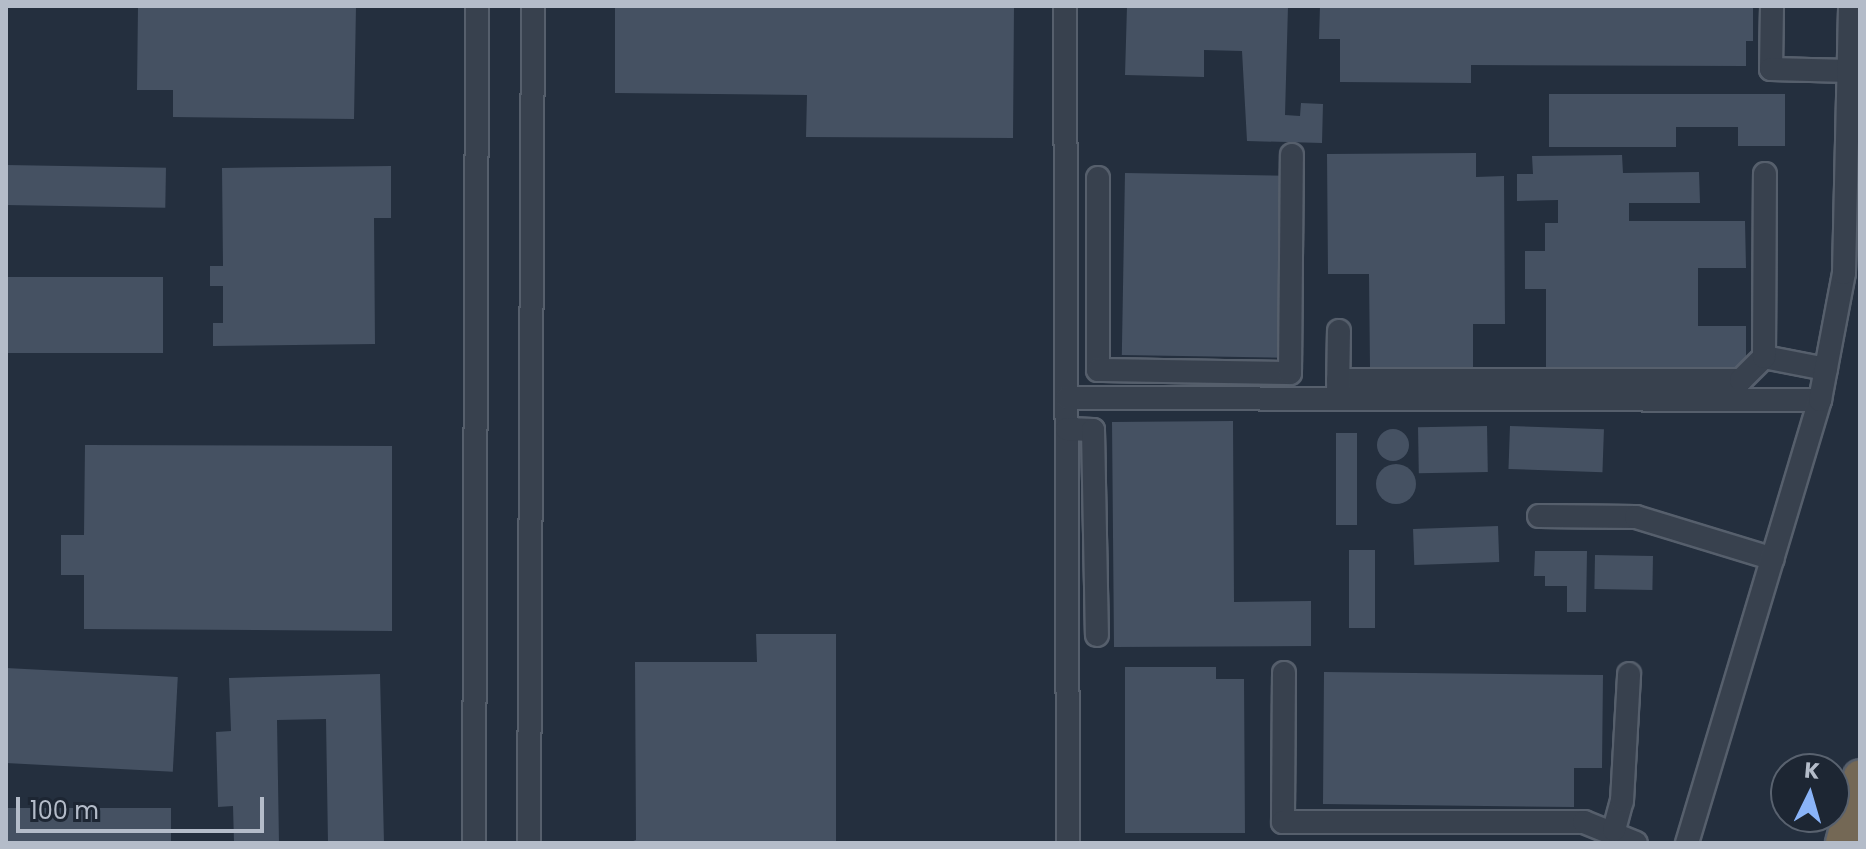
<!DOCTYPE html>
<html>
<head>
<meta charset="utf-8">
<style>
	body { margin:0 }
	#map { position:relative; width:1866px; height:849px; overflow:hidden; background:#242f3e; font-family:Poppins,sans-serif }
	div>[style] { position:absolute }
	.building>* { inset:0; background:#455162; transform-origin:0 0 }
	.round { border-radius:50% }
	.roads { filter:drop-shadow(2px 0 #565f6c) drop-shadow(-2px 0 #565f6c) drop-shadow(0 2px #565f6c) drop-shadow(0 -2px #565f6c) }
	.minor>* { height:22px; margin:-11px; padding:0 11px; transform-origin:11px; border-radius:11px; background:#38414e }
	.highway>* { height:32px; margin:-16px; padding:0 16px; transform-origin:16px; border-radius:16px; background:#746855 }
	span { translate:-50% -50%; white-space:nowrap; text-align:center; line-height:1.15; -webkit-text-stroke:6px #1d2633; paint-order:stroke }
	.frame { position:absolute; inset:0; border:8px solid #b4bcc9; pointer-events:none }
	.north { position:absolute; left:1770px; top:753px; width:80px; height:80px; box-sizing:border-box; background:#1d2633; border:2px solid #59626f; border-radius:50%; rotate:5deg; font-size:22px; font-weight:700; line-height:32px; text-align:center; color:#b4bcc9 }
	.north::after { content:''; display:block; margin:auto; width:28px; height:36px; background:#8ab4f8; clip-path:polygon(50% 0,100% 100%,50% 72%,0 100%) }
	.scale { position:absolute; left:16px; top:797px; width:248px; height:36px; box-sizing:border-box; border:4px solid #b4bcc9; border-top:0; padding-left:10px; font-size:24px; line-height:28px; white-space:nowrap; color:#b4bcc9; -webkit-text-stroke:6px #1d2633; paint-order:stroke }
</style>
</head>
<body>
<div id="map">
	<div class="building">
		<i style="clip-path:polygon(138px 6px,356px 6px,354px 119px,173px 117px,173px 90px,137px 90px)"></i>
		<i style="clip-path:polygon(615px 6px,1014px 6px,1013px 138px,806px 137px,807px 95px,615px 93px)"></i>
		<i style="clip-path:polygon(1127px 6px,1288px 6px,1285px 115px,1300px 116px,1301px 103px,1323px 104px,1322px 143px,1247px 141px,1242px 51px,1204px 50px,1204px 77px,1125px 75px)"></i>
		<i style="clip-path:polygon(1320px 6px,1753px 6px,1753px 41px,1746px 41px,1746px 66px,1471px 65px,1471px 83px,1340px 82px,1340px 39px,1319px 39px)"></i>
		<i style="clip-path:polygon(1549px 94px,1785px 94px,1785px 146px,1738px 146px,1738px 127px,1676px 127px,1676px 147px,1549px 147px)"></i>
		<i style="clip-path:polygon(1476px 153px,1476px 177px,1504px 176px,1505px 324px,1473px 324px,1473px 368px,1370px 368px,1369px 274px,1328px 274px,1327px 154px)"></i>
		<i style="clip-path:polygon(1622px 155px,1623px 173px,1699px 172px,1700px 203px,1629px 203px,1629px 221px,1745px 221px,1746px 268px,1698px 268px,1698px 326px,1746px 326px,1746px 373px,1546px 374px,1546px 289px,1525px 289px,1525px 251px,1545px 251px,1545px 223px,1558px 223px,1558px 200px,1517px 201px,1517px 174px,1533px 174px,1532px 156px)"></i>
		<i style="left:6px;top:165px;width:160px;height:40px;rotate:1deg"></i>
		<i style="clip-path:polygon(391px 166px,391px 218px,374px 218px,375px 344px,213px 346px,213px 323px,223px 323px,223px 286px,210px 286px,210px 266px,223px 266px,222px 168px)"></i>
		<i style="left:1125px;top:173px;width:162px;height:182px;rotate:1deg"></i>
		<i style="left:6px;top:277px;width:157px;height:76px"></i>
		<i style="clip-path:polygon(1233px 421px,1234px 602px,1311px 601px,1311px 646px,1114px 647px,1112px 422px)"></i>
		<i style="left:1487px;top:426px;width:46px;height:69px;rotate:89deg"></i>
		<i style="left:1510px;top:426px;width:94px;height:43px;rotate:2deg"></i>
		<i class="round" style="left:1377px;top:429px;width:32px;height:32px"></i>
		<i style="left:1336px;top:433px;width:21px;height:92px"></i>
		<i style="clip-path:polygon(85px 445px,392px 446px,392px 631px,84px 629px,84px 575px,61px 575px,61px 535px,84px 535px)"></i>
		<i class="round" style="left:1376px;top:464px;width:40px;height:40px"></i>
		<i style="left:1498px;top:526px;width:36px;height:85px;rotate:88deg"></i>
		<i style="left:1349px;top:550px;width:26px;height:78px"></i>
		<i style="clip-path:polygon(1535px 551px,1587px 551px,1586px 612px,1567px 612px,1567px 586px,1545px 586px,1545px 576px,1534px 576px)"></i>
		<i style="left:1595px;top:555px;width:58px;height:34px;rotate:1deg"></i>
		<i style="clip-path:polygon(756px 634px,836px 634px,836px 843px,628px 843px,636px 840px,635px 662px,757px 662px)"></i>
		<i style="clip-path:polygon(1125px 667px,1216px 667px,1216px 679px,1244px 679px,1245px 833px,1125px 833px)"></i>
		<i style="left:6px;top:668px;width:172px;height:95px;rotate:3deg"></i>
		<i style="clip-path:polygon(1324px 672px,1603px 675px,1602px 768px,1574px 768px,1574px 807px,1323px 804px)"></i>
		<i style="clip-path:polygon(380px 674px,384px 843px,328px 843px,326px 719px,277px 720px,279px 843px,234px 843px,233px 806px,218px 807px,216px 732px,231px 731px,229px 678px)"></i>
		<i style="left:171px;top:808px;width:35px;height:165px;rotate:90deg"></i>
	</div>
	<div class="roads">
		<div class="minor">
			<i style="left:1065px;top:6px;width:837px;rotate:89.79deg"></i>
			<i style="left:1772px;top:6px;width:63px;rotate:90.9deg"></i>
			<i style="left:1771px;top:69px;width:79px;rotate:1.5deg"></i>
			<i style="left:1098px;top:178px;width:192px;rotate:90deg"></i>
			<i style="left:1098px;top:370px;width:192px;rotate:0.9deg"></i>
			<i style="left:1290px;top:373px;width:218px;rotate:-89.5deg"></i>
			<i style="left:1764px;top:357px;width:63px;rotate:11deg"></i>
			<i style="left:1338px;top:380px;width:403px"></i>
			<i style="left:1741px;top:380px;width:33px;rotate:-45deg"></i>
			<i style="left:1764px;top:357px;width:183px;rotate:-89.7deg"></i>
			<i style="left:1338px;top:393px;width:62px;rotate:-89.1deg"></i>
			<i style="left:1067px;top:398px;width:753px;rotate:0.15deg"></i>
			<i style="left:1067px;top:429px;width:26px;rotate:2deg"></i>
			<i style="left:1093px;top:430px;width:205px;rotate:88.9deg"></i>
			<i style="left:1539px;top:516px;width:97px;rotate:0.6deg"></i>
			<i style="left:1636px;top:517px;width:143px;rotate:17deg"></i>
			<i style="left:1284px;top:673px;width:149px;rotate:90.4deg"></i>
			<i style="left:1283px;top:822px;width:301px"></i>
			<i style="left:1584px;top:822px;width:56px;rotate:22deg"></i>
			<i style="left:1614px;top:830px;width:30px;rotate:-75deg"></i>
			<i style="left:1622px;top:801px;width:127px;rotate:-86.8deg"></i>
			<i style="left:474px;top:843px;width:837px;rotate:-89.79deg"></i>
			<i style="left:529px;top:843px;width:837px;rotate:-89.73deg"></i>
			<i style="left:1687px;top:843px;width:463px;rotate:-73.3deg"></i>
			<i style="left:1820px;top:400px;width:129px;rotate:-79.3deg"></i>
			<i style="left:1844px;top:273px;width:267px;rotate:-88.7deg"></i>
		</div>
		<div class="highway">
			<i style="left:1842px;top:843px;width:69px;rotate:-75deg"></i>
		</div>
	</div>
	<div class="frame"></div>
	<div class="north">K</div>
	<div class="scale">100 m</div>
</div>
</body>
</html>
